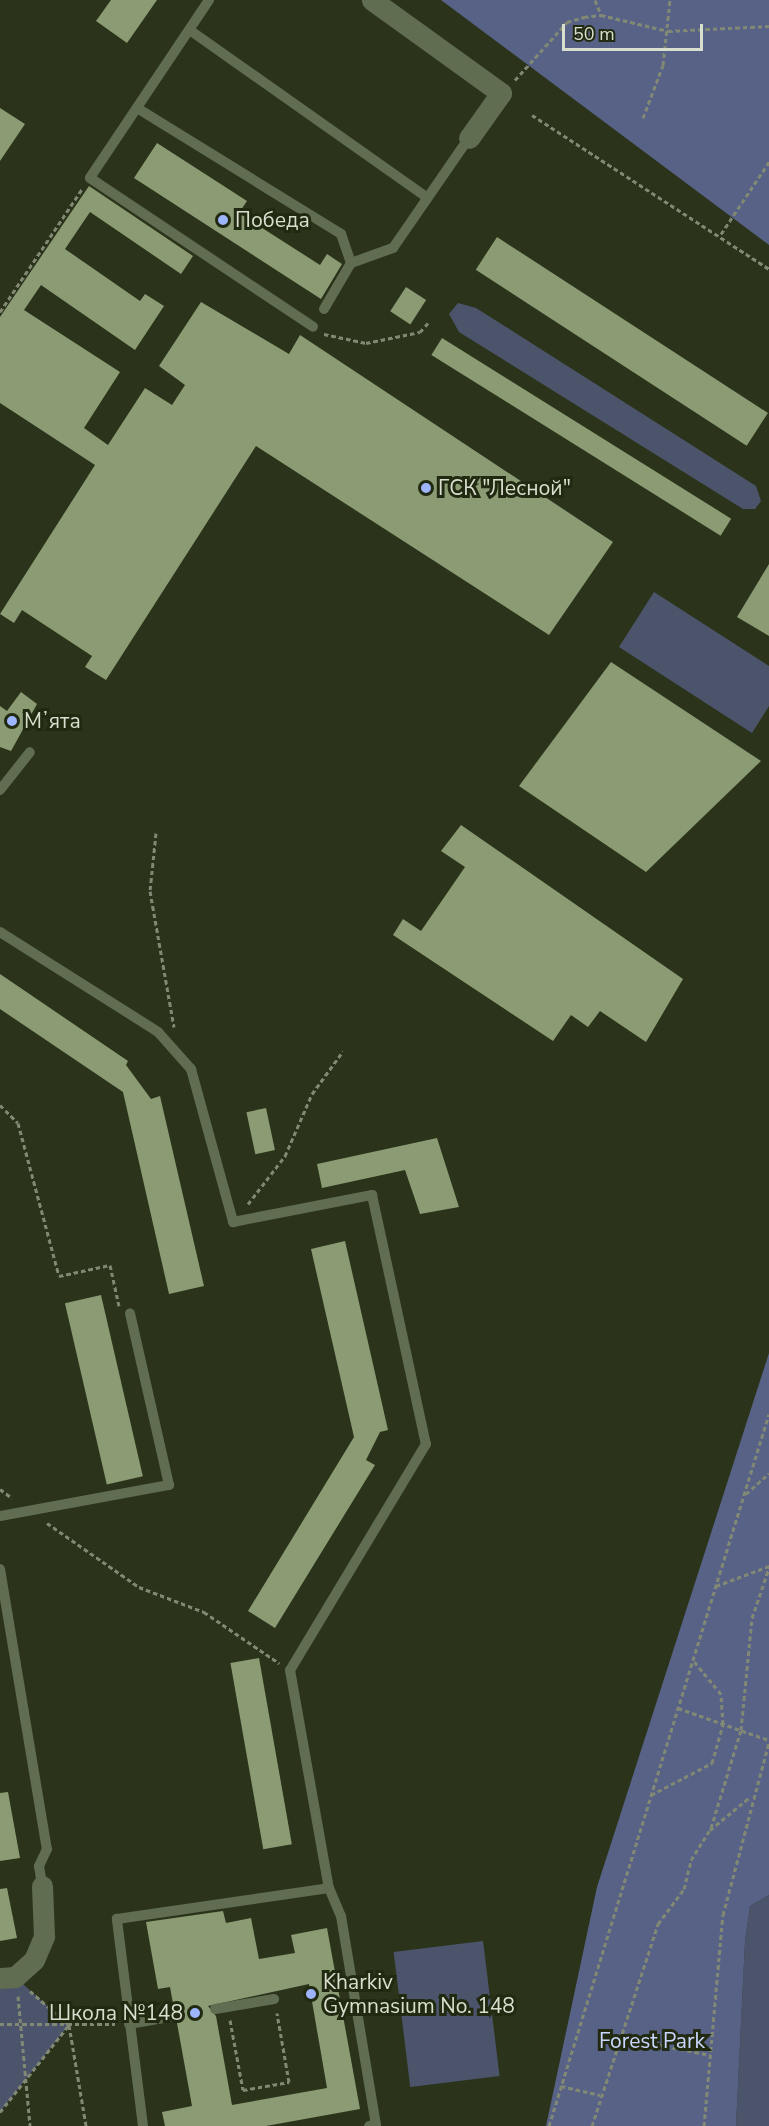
<!DOCTYPE html>
<html>
<head>
<meta charset="utf-8">
<style>
	body { margin:0 }
	#map { position:relative; width:769px; height:2126px; overflow:hidden; background:#2b341b; font-family:"Nunito Sans",sans-serif }
	div>[style] { position:absolute }
	.green>* { inset:0; background:#4c546c; transform-origin:0 0 }
	.forest>* { inset:0; background:#576286 }
	.building>* { inset:0; background:#8b9b73; transform-origin:0 0 }
	.path>* { height:3px; margin-top:-1.5px; transform-origin:0; background:repeating-linear-gradient(90deg,#818974 0 4.5px,transparent 0 7.5px) }
	.service>* { height:10px; margin:-5px; padding:0 5px; transform-origin:5px; border-radius:5px; background:#616d51 }
	.minor>* { height:21px; margin:-10.5px; padding:0 10.5px; transform-origin:10.5px; border-radius:10.5px; background:#616d51 }
	.dots>* { width:16px; height:16px; translate:-50% -50%; box-sizing:border-box; border:3px solid #212a11; border-radius:50% }
	span { translate:-50% -50%; white-space:nowrap; text-align:center; line-height:1.15; -webkit-text-stroke:6px #212a11; paint-order:stroke }
	.poi-label { font-size:21px; color:#d8dfcf }
	.left { translate:0 -50%; text-align:left }
	.right { translate:-100% -50%; text-align:right }
	.park-label { font-size:21px; color:#cad7fc }
	.scale { position:absolute; left:562px; top:24px; width:141px; height:27px; box-sizing:border-box; border:3px solid #d8dfcf; border-top:0; padding-left:8px; font-size:18px; line-height:21px; white-space:nowrap; color:#d8dfcf; -webkit-text-stroke:4px #212a11; paint-order:stroke }
</style>
</head>
<body>
<div id="map">
	<div class="green">
		<i style="clip-path:polygon(458px 303px,476px 308px,756px 486px,761px 501px,755px 509px,743px 509px,459px 332px,449px 314px)"></i>
		<i style="clip-path:polygon(654px 592px,769px 666px,769px 706px,752px 733px,619px 647px)"></i>
		<i style="clip-path:polygon(769px 1895px,769px 2126px,736px 2126px,745px 1942px,750px 1906px)"></i>
		<i style="left:483px;top:1941px;width:136px;height:90px;rotate:83deg"></i>
		<i style="clip-path:polygon(15px 1977px,69px 2025px,0 2112px,0 1978px)"></i>
	</div>
	<div class="forest">
		<i style="clip-path:polygon(441px 0,769px 0,769px 245px)"></i>
		<i style="clip-path:polygon(769px 1353px,769px 1895px,750px 1906px,745px 1942px,736px 2126px,546px 2126px,597px 1887px)"></i>
	</div>
	<div class="building">
		<i style="clip-path:polygon(111px 0,157px 0,127px 43px,96px 21px)"></i>
		<i style="clip-path:polygon(0 108px,25px 124px,0 161px)"></i>
		<i style="clip-path:polygon(157px 143px,247px 201px,239px 213px,320px 265px,327px 254px,342px 264px,321px 299px,134px 178px)"></i>
		<i style="clip-path:polygon(89px 186px,193px 256px,181px 274px,90px 212px,65px 249px,140px 301px,145px 294px,164px 306px,135px 350px,41px 285px,24px 310px,120px 372px,84px 428px,108px 445px,145px 388px,172px 405px,185px 385px,159px 366px,201px 302px,289px 354px,300px 335px,613px 542px,549px 635px,256px 446px,106px 680px,85px 667px,92px 656px,22px 610px,14px 623px,0 614px,95px 465px,0 403px,0 317px)"></i>
		<i style="left:497px;top:237px;width:323px;height:39px;rotate:33deg"></i>
		<i style="left:406px;top:287px;width:24px;height:29px;rotate:33deg"></i>
		<i style="left:442px;top:338px;width:341px;height:20px;rotate:32deg"></i>
		<i style="clip-path:polygon(769px 564px,769px 636px,737px 617px)"></i>
		<i style="clip-path:polygon(611px 662px,761px 761px,646px 872px,519px 786px)"></i>
		<i style="clip-path:polygon(21px 692px,37px 704px,11px 751px,0 747px,0 706px,7px 711px)"></i>
		<i style="clip-path:polygon(461px 825px,683px 979px,646px 1042px,600px 1011px,588px 1027px,571px 1015px,553px 1041px,393px 935px,403px 919px,421px 931px,465px 867px,441px 851px)"></i>
		<i style="clip-path:polygon(0 974px,128px 1061px,126px 1065px,151px 1099px,160px 1096px,204px 1286px,169px 1294px,123px 1092px,0 1009px)"></i>
		<i style="left:266px;top:1108px;width:43px;height:20px;rotate:78deg"></i>
		<i style="clip-path:polygon(437px 1138px,459px 1207px,420px 1214px,405px 1170px,322px 1188px,317px 1164px)"></i>
		<i style="clip-path:polygon(345px 1241px,388px 1430px,380px 1432px,366px 1460px,375px 1465px,275px 1628px,248px 1611px,354px 1437px,311px 1249px)"></i>
		<i style="left:101px;top:1295px;width:186px;height:37px;rotate:77deg"></i>
		<i style="left:259px;top:1658px;width:189px;height:29px;rotate:80deg"></i>
		<i style="clip-path:polygon(8px 1792px,20px 1858px,0 1861px,0 1793px)"></i>
		<i style="clip-path:polygon(7px 1888px,17px 1938px,0 1941px,0 1889px)"></i>
		<i style="clip-path:polygon(evenodd,223px 1911px,226px 1923px,251px 1918px,259px 1959px,295px 1953px,291px 1935px,327px 1928px,360px 2109px,266px 2126px,165px 2126px,162px 2112px,192px 2106px,177px 2023px,183px 2014px,174px 2009px,170px 1987px,158px 1989px,146px 1922px,223px 1911px,309px 1984px,327px 2088px,232px 2105px,216px 2016px,208px 2006px,309px 1984px)"></i>
	</div>
	<div class="path">
		<i style="left:595px;top:0;width:16px;rotate:68deg"></i>
		<i style="left:515px;top:80px;width:78px;rotate:-48.1deg"></i>
		<i style="left:567px;top:22px;width:18px;rotate:-16deg"></i>
		<i style="left:584px;top:17px;width:17px;rotate:-7deg"></i>
		<i style="left:601px;top:15px;width:69px;rotate:13.4deg"></i>
		<i style="left:668px;top:31px;width:101px;rotate:-2.8deg"></i>
		<i style="left:532px;top:115px;width:283px;rotate:33deg"></i>
		<i style="left:643px;top:118px;width:57px;rotate:-69.3deg"></i>
		<i style="left:663px;top:65px;width:65px;rotate:-83.9deg"></i>
		<i style="left:721px;top:234px;width:87px;rotate:-56.3deg"></i>
		<i style="left:0;top:312px;width:148px;rotate:-56.3deg"></i>
		<i style="left:324px;top:334px;width:43px;rotate:12.1deg"></i>
		<i style="left:366px;top:343px;width:55px;rotate:-11.5deg"></i>
		<i style="left:420px;top:332px;width:13px;rotate:-48deg"></i>
		<i style="left:156px;top:833px;width:58px;rotate:95.9deg"></i>
		<i style="left:150px;top:891px;width:138px;rotate:80deg"></i>
		<i style="left:0;top:1105px;width:25px;rotate:45deg"></i>
		<i style="left:18px;top:1123px;width:158px;rotate:75deg"></i>
		<i style="left:59px;top:1276px;width:52px;rotate:-12.2deg"></i>
		<i style="left:110px;top:1265px;width:42px;rotate:77.6deg"></i>
		<i style="left:248px;top:1204px;width:61px;rotate:-52.4deg"></i>
		<i style="left:285px;top:1156px;width:68px;rotate:-66.5deg"></i>
		<i style="left:312px;top:1094px;width:53px;rotate:-54.2deg"></i>
		<i style="left:0;top:1489px;width:15px;rotate:37deg"></i>
		<i style="left:746px;top:1494px;width:31px;rotate:-42deg"></i>
		<i style="left:47px;top:1523px;width:112px;rotate:34.8deg"></i>
		<i style="left:139px;top:1587px;width:70px;rotate:21deg"></i>
		<i style="left:204px;top:1612px;width:91px;rotate:34.2deg"></i>
		<i style="left:716px;top:1586px;width:57px;rotate:-20.7deg"></i>
		<i style="left:678px;top:1708px;width:96px;rotate:19.4deg"></i>
		<i style="left:651px;top:1795px;width:69px;rotate:-27.7deg"></i>
		<i style="left:712px;top:1763px;width:41px;rotate:-74.2deg"></i>
		<i style="left:723px;top:1724px;width:30px;rotate:-94deg"></i>
		<i style="left:721px;top:1694px;width:44px;rotate:-129.5deg"></i>
		<i style="left:711px;top:1828px;width:102px;rotate:-73deg"></i>
		<i style="left:741px;top:1730px;width:113px;rotate:-84.4deg"></i>
		<i style="left:752px;top:1618px;width:53px;rotate:-71.2deg"></i>
		<i style="left:30px;top:1991px;width:52px;rotate:41.1deg"></i>
		<i style="left:69px;top:2025px;width:102px;rotate:80.4deg"></i>
		<i style="left:18px;top:1996px;width:131px;rotate:84.7deg"></i>
		<i style="left:230px;top:2020px;width:71px;rotate:79.5deg"></i>
		<i style="left:243px;top:2090px;width:47px;rotate:-9.9deg"></i>
		<i style="left:289px;top:2082px;width:70px;rotate:-99.9deg"></i>
		<i style="left:0;top:2024px;width:115px"></i>
		<i style="left:621px;top:2037px;width:91px;rotate:11.4deg"></i>
		<i style="left:561px;top:2086px;width:40px;rotate:13deg"></i>
		<i style="left:0;top:2112px;width:111px;rotate:-51.6deg"></i>
		<i style="left:549px;top:2126px;width:745px;rotate:-72.83deg"></i>
		<i style="left:592px;top:2126px;width:213px;rotate:-71.9deg"></i>
		<i style="left:658px;top:1924px;width:44px;rotate:-53.4deg"></i>
		<i style="left:684px;top:1889px;width:30px;rotate:-76deg"></i>
		<i style="left:691px;top:1860px;width:36px;rotate:-58deg"></i>
		<i style="left:710px;top:1830px;width:52px;rotate:-39.5deg"></i>
		<i style="left:704px;top:2126px;width:212px;rotate:-84.9deg"></i>
		<i style="left:723px;top:1915px;width:179px;rotate:-75.1deg"></i>
	</div>
	<div class="service">
		<i style="left:209px;top:0;width:214px;rotate:123.8deg"></i>
		<i style="left:90px;top:178px;width:268px;rotate:33.7deg"></i>
		<i style="left:191px;top:31px;width:288px;rotate:35.2deg"></i>
		<i style="left:137px;top:108px;width:240px;rotate:31.7deg"></i>
		<i style="left:341px;top:234px;width:31px;rotate:71deg"></i>
		<i style="left:324px;top:309px;width:53px;rotate:-59.6deg"></i>
		<i style="left:351px;top:263px;width:45px;rotate:-19.7deg"></i>
		<i style="left:393px;top:248px;width:134px;rotate:-55.4deg"></i>
		<i style="left:0;top:790px;width:48px;rotate:-51.7deg"></i>
		<i style="left:0;top:932px;width:187px;rotate:32.3deg"></i>
		<i style="left:158px;top:1032px;width:50px;rotate:48.3deg"></i>
		<i style="left:191px;top:1069px;width:159px;rotate:74.6deg"></i>
		<i style="left:233px;top:1222px;width:142px;rotate:-11deg"></i>
		<i style="left:372px;top:1195px;width:255px;rotate:77.8deg"></i>
		<i style="left:426px;top:1444px;width:264px;rotate:121deg"></i>
		<i style="left:290px;top:1670px;width:221px;rotate:79.9deg"></i>
		<i style="left:0;top:1516px;width:172px;rotate:-10.4deg"></i>
		<i style="left:169px;top:1485px;width:176px;rotate:-102.8deg"></i>
		<i style="left:0;top:1569px;width:284px;rotate:80.5deg"></i>
		<i style="left:47px;top:1849px;width:19px;rotate:115deg"></i>
		<i style="left:39px;top:1866px;width:20px;rotate:81deg"></i>
		<i style="left:215px;top:2009px;width:60px;rotate:-9.6deg"></i>
		<i style="left:129px;top:2024px;width:48px;rotate:-9.7deg"></i>
		<i style="left:143px;top:2126px;width:209px;rotate:-97.2deg"></i>
		<i style="left:117px;top:1919px;width:214px;rotate:-8.3deg"></i>
		<i style="left:329px;top:1888px;width:30px;rotate:67deg"></i>
		<i style="left:341px;top:1916px;width:212px;rotate:80.5deg"></i>
		<i style="left:376px;top:2125px;width:7px;rotate:172deg"></i>
	</div>
	<div class="minor">
		<i style="left:372px;top:0;width:159px;rotate:35.8deg"></i>
		<i style="left:501px;top:93px;width:55px;rotate:125.4deg"></i>
		<i style="left:0;top:1978px;width:15px;rotate:-4deg"></i>
		<i style="left:15px;top:1977px;width:25px;rotate:-42deg"></i>
		<i style="left:34px;top:1960px;width:26px;rotate:-67deg"></i>
		<i style="left:44px;top:1936px;width:50px;rotate:-92.3deg"></i>
	</div>
	<div class="dots">
		<i style="left:223px;top:220px;background:#9eb4fd"></i>
		<i style="left:426px;top:488px;background:#9eb4fd"></i>
		<i style="left:12px;top:721px;background:#9eb4fd"></i>
		<i style="left:311px;top:1994px;background:#9eb4fd"></i>
		<i style="left:195px;top:2013px;background:#9eb4fd"></i>
	</div>
	<div class="poi-label">
		<span class="left" style="left:235px;top:220px">Победа</span>
		<span class="left" style="left:438px;top:488px">ГСК "Лесной"</span>
		<span class="left" style="left:24px;top:721px">Мʼята</span>
		<span class="left" style="left:323px;top:1994px">Kharkiv<br>Gymnasium No. 148</span>
		<span class="right" style="left:183px;top:2013px">Школа №148</span>
	</div>
	<div class="park-label">
		<span style="left:652px;top:2041px">Forest Park</span>
	</div>
	<div class="scale">50 m</div>
</div>
</body>
</html>
